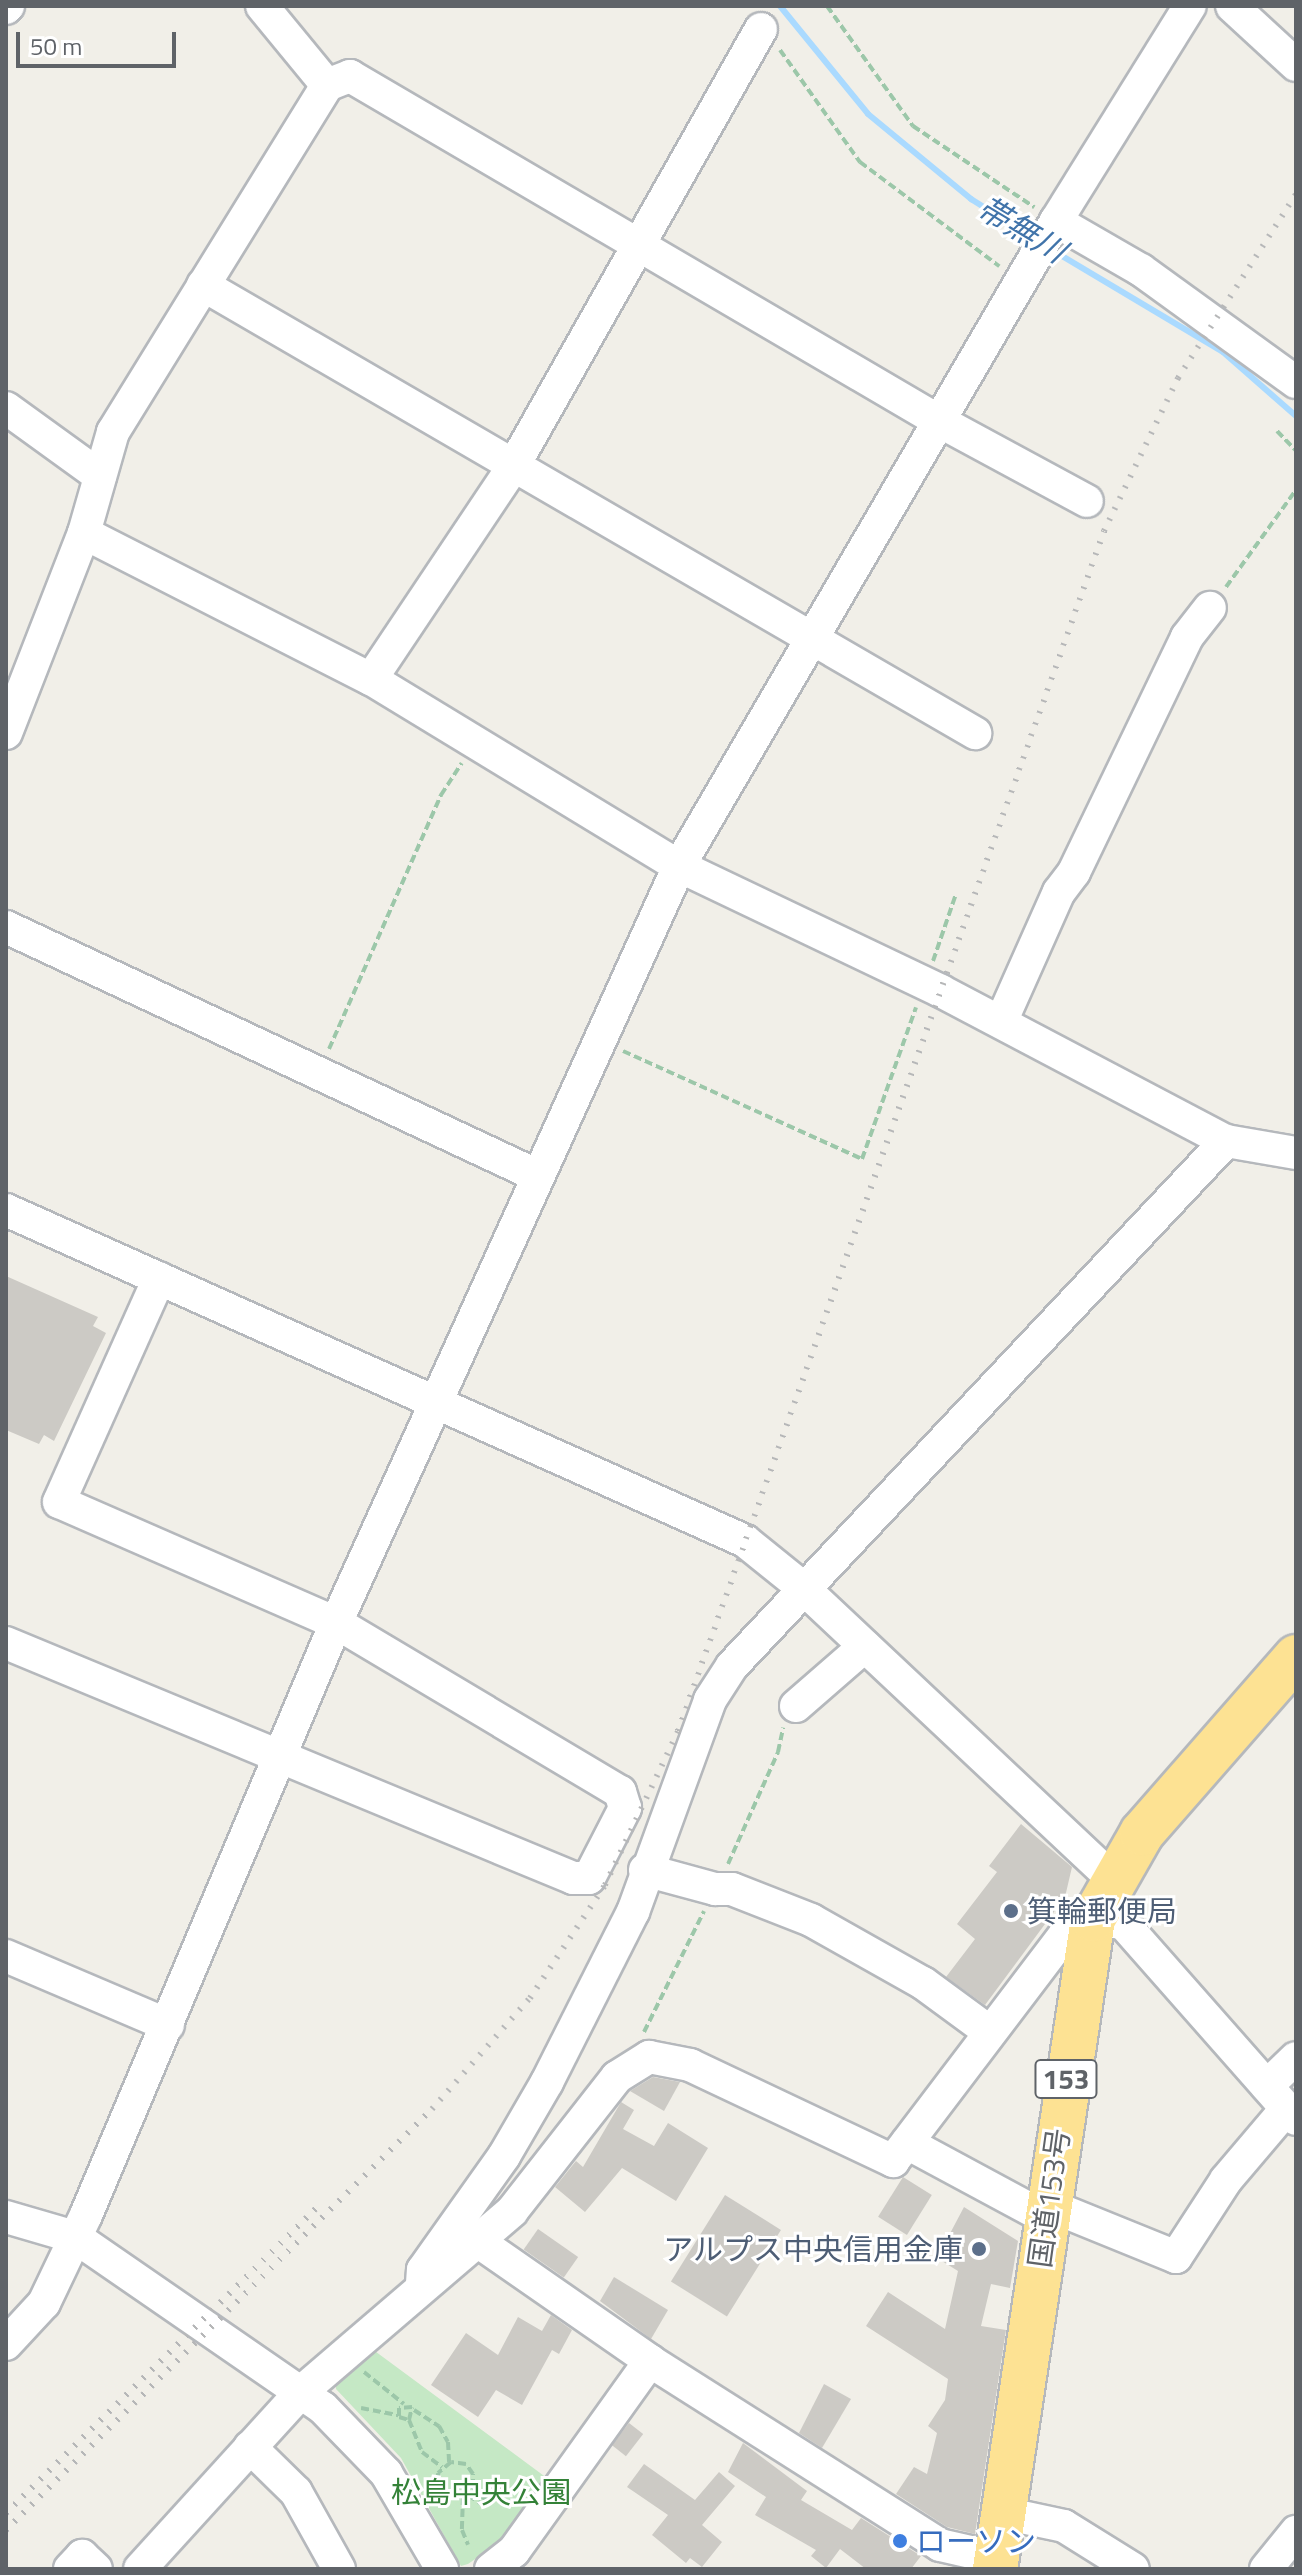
<!DOCTYPE html>
<html>
<head>
<meta charset="utf-8">
<style>
	body { margin:0 }
	#map { position:relative; width:1302px; height:2575px; overflow:hidden; background:#f1efe8; font-family:"Titillium Web","Noto Sans JP",sans-serif }
	div>[style] { position:absolute }
	.green>* { inset:0; background:#c5e8c5 }
	.stream>* { height:6px; margin:-3px; padding:0 3px; transform-origin:3px; border-radius:3px; background:#aadaff }
	.building>* { inset:0; background:#cccac5; transform-origin:0 0 }
	.path>* { height:4px; margin-top:-2px; transform-origin:0; background:repeating-linear-gradient(90deg,#9cc7a9 0 8px,transparent 0 12px) }
	.roads { filter:drop-shadow(2px 0 #b5b8bc) drop-shadow(-2px 0 #b5b8bc) drop-shadow(0 2px #b5b8bc) drop-shadow(0 -2px #b5b8bc) }
	.minor>* { height:32px; margin:-16px; padding:0 16px; transform-origin:16px; border-radius:16px; background:#fff }
	.highway>* { height:44px; margin:-22px; padding:0 22px; transform-origin:22px; border-radius:22px; background:#fde293 }
	.rail>* { height:6px; margin-top:-3px; transform-origin:0; background:repeating-linear-gradient(90deg,#b6b7b8 0 2px,transparent 0 12px) }
	.dots>* { width:22px; height:22px; translate:-50% -50%; box-sizing:border-box; border:4px solid #fff; border-radius:50% }
	span { translate:-50% -50%; white-space:nowrap; text-align:center; line-height:1.15; -webkit-text-stroke:6px #fff; paint-order:stroke }
	.shield-label span { padding:2px 6px; background:#fff; border:2px solid; border-radius:6px; -webkit-text-stroke-width:0 }
	.shield-label { font-size:28px; color:#5f6368; font-weight:700 }
	.service-label { font-size:30px; color:#4e5e75 }
	.left { translate:0 -50%; text-align:left }
	.right { translate:-100% -50%; text-align:right }
	.street-label { font-size:30px; color:#5f6368 }
	.park-label { font-size:30px; color:#348238 }
	.shop-label { font-size:30px; color:#366cbe }
	.water-label { font-size:32px; color:#4174aa; font-style:italic }
	.frame { position:absolute; inset:0; border:8px solid #5f6368; pointer-events:none }
	.scale { position:absolute; left:16px; top:32px; width:160px; height:36px; box-sizing:border-box; border:4px solid #5f6368; border-top:0; padding-left:10px; font-size:24px; line-height:28px; white-space:nowrap; color:#5f6368; -webkit-text-stroke:6px #fff; paint-order:stroke }
</style>
</head>
<body>
<div id="map">
	<div class="green">
		<i style="clip-path:polygon(368px 2346px,555px 2484px,510px 2535px,468px 2564px,461px 2566px,401px 2458px,336px 2389px,336px 2381px,361px 2363px)"></i>
	</div>
	<div class="stream">
		<i style="left:780px;top:6px;width:139px;rotate:50.8deg"></i>
		<i style="left:868px;top:114px;width:134px;rotate:39.5deg"></i>
		<i style="left:971px;top:199px;width:77px;rotate:32.2deg"></i>
		<i style="left:1052px;top:250px;width:199px;rotate:30.8deg"></i>
		<i style="left:1223px;top:352px;width:97px;rotate:41.2deg"></i>
	</div>
	<div class="building">
		<i style="clip-path:polygon(6px 1276px,98px 1317px,93px 1326px,106px 1333px,54px 1441px,44px 1435px,39px 1444px,6px 1430px)"></i>
		<i style="clip-path:polygon(1021px 1824px,1072px 1867px,1065px 1897px,985px 2005px,946px 1977px,975px 1939px,957px 1924px,997px 1872px,989px 1866px)"></i>
		<i style="clip-path:polygon(653px 2077px,680px 2082px,664px 2111px,630px 2091px)"></i>
		<i style="clip-path:polygon(621px 2102px,634px 2110px,623px 2129px,654px 2146px,668px 2123px,708px 2148px,676px 2201px,622px 2168px,585px 2212px,555px 2187px,576px 2161px,583px 2167px)"></i>
		<i style="left:903px;top:2177px;width:34px;height:47px;rotate:32deg"></i>
		<i style="left:725px;top:2195px;width:66px;height:102px;rotate:32deg"></i>
		<i style="clip-path:polygon(964px 2207px,1018px 2241px,1010px 2288px,991px 2284px,981px 2326px,1006px 2330px,975px 2534px,947px 2527px,896px 2494px,914px 2467px,927px 2474px,937px 2433px,928px 2426px,945px 2400px,948px 2379px,866px 2326px,888px 2292px,945px 2329px,958px 2271px,937px 2258px)"></i>
		<i style="left:538px;top:2229px;width:49px;height:25px;rotate:35deg"></i>
		<i style="clip-path:polygon(614px 2277px,668px 2310px,651px 2339px,600px 2301px)"></i>
		<i style="clip-path:polygon(551px 2315px,572px 2330px,559px 2354px,552px 2350px,522px 2405px,496px 2390px,478px 2417px,431px 2385px,466px 2333px,498px 2355px,518px 2317px,542px 2331px)"></i>
		<i style="clip-path:polygon(824px 2384px,851px 2399px,822px 2448px,799px 2433px)"></i>
		<i style="left:629px;top:2423px;width:18px;height:28px;rotate:38deg"></i>
		<i style="clip-path:polygon(743px 2443px,807px 2491px,801px 2500px,852px 2530px,861px 2518px,921px 2556px,911px 2569px,866px 2569px,840px 2549px,826px 2568px,811px 2556px,816px 2550px,755px 2515px,766px 2497px,728px 2472px)"></i>
		<i style="clip-path:polygon(644px 2464px,695px 2500px,719px 2472px,735px 2486px,702px 2525px,722px 2542px,702px 2567px,690px 2558px,686px 2563px,652px 2535px,668px 2515px,627px 2487px)"></i>
	</div>
	<div class="path">
		<i style="left:827px;top:6px;width:148px;rotate:54.4deg"></i>
		<i style="left:913px;top:126px;width:146px;rotate:33.8deg"></i>
		<i style="left:780px;top:50px;width:138px;rotate:54.5deg"></i>
		<i style="left:860px;top:162px;width:174px;rotate:36.8deg"></i>
		<i style="left:1277px;top:431px;width:28px;rotate:46deg"></i>
		<i style="left:1226px;top:587px;width:120px;rotate:-54.2deg"></i>
		<i style="left:933px;top:961px;width:71px;rotate:-71.1deg"></i>
		<i style="left:329px;top:1049px;width:278px;rotate:-66.2deg"></i>
		<i style="left:441px;top:795px;width:38px;rotate:-57deg"></i>
		<i style="left:623px;top:1051px;width:262px;rotate:24.3deg"></i>
		<i style="left:862px;top:1159px;width:161px;rotate:-70.4deg"></i>
		<i style="left:728px;top:1864px;width:123px;rotate:-65.9deg"></i>
		<i style="left:778px;top:1752px;width:25px;rotate:-78deg"></i>
		<i style="left:644px;top:2032px;width:135px;rotate:-63.6deg"></i>
		<i style="left:364px;top:2372px;width:51px;rotate:38.7deg"></i>
		<i style="left:361px;top:2408px;width:38px;rotate:11deg"></i>
		<i style="left:414px;top:2410px;width:30px;rotate:33deg"></i>
		<i style="left:439px;top:2426px;width:18px;rotate:61deg"></i>
		<i style="left:448px;top:2442px;width:20px;rotate:87deg"></i>
		<i style="left:409px;top:2420px;width:13px;rotate:-77deg"></i>
		<i style="left:412px;top:2407px;width:13px;rotate:176deg"></i>
		<i style="left:399px;top:2408px;width:9px;rotate:90deg"></i>
		<i style="left:399px;top:2417px;width:10px;rotate:17deg"></i>
		<i style="left:409px;top:2420px;width:35px;rotate:68deg"></i>
		<i style="left:422px;top:2452px;width:25px;rotate:37deg"></i>
		<i style="left:472px;top:2490px;width:18px;rotate:34deg"></i>
		<i style="left:468px;top:2495px;width:18px;rotate:34deg"></i>
		<i style="left:463px;top:2497px;width:14px;rotate:-45deg"></i>
		<i style="left:473px;top:2487px;width:13px;rotate:-90deg"></i>
		<i style="left:473px;top:2474px;width:12px;rotate:-125deg"></i>
		<i style="left:466px;top:2464px;width:15px;rotate:-172deg"></i>
		<i style="left:451px;top:2462px;width:17px;rotate:140deg"></i>
		<i style="left:438px;top:2473px;width:11px;rotate:85deg"></i>
		<i style="left:439px;top:2484px;width:18px;rotate:47deg"></i>
		<i style="left:451px;top:2497px;width:12px"></i>
		<i style="left:463px;top:2497px;width:33px;rotate:92deg"></i>
		<i style="left:462px;top:2530px;width:16px;rotate:68deg"></i>
	</div>
	<div class="roads">
		<div class="minor">
			<i style="left:262px;top:6px;width:102px;rotate:50.6deg"></i>
			<i style="left:1232px;top:6px;width:87px;rotate:42.7deg"></i>
			<i style="left:6px;top:8px;width:3px;rotate:-45deg"></i>
			<i style="left:1056px;top:221px;width:98px;rotate:30deg"></i>
			<i style="left:1141px;top:270px;width:191px;rotate:35.9deg"></i>
			<i style="left:203px;top:285px;width:893px;rotate:30.13deg"></i>
			<i style="left:6px;top:408px;width:116px;rotate:35.9deg"></i>
			<i style="left:84px;top:533px;width:322px;rotate:27deg"></i>
			<i style="left:371px;top:679px;width:360px;rotate:31.3deg"></i>
			<i style="left:679px;top:866px;width:290px;rotate:25.5deg"></i>
			<i style="left:941px;top:991px;width:322px;rotate:27.8deg"></i>
			<i style="left:1226px;top:1141px;width:71px;rotate:9.7deg"></i>
			<i style="left:371px;top:679px;width:257px;rotate:-56.2deg"></i>
			<i style="left:514px;top:465px;width:501px;rotate:-60.47deg"></i>
			<i style="left:6px;top:733px;width:215px;rotate:-68.7deg"></i>
			<i style="left:84px;top:533px;width:105px;rotate:-74deg"></i>
			<i style="left:113px;top:432px;width:408px;rotate:-58.3deg"></i>
			<i style="left:327px;top:85px;width:25px;rotate:-21deg"></i>
			<i style="left:350px;top:76px;width:683px;rotate:30.36deg"></i>
			<i style="left:939px;top:421px;width:168px;rotate:28.4deg"></i>
			<i style="left:6px;top:927px;width:587px;rotate:25.08deg"></i>
			<i style="left:1001px;top:1022px;width:142px;rotate:-66deg"></i>
			<i style="left:1059px;top:892px;width:25px;rotate:-53deg"></i>
			<i style="left:1074px;top:872px;width:261px;rotate:-64.3deg"></i>
			<i style="left:1187px;top:637px;width:37px;rotate:-52deg"></i>
			<i style="left:6px;top:1210px;width:810px;rotate:24.13deg"></i>
			<i style="left:745px;top:1541px;width:73px;rotate:38.9deg"></i>
			<i style="left:802px;top:1587px;width:427px;rotate:43.2deg"></i>
			<i style="left:6px;top:1643px;width:614px;rotate:22.51deg"></i>
			<i style="left:573px;top:1878px;width:16px"></i>
			<i style="left:589px;top:1878px;width:79px;rotate:-62.8deg"></i>
			<i style="left:625px;top:1808px;width:17px;rotate:-107deg"></i>
			<i style="left:620px;top:1792px;width:330px;rotate:-149.2deg"></i>
			<i style="left:336px;top:1623px;width:302px;rotate:-156.4deg"></i>
			<i style="left:59px;top:1502px;width:245px;rotate:-65.9deg"></i>
			<i style="left:796px;top:1706px;width:91px;rotate:-41deg"></i>
			<i style="left:645px;top:1870px;width:73px;rotate:15.2deg"></i>
			<i style="left:715px;top:1889px;width:17px"></i>
			<i style="left:732px;top:1889px;width:85px;rotate:21.4deg"></i>
			<i style="left:811px;top:1920px;width:129px;rotate:29.4deg"></i>
			<i style="left:923px;top:1983px;width:79px;rotate:36.3deg"></i>
			<i style="left:6px;top:1956px;width:176px;rotate:23.1deg"></i>
			<i style="left:1267px;top:2086px;width:40px;rotate:-44deg"></i>
			<i style="left:907px;top:2143px;width:158px;rotate:28.3deg"></i>
			<i style="left:1048px;top:2205px;width:138px;rotate:22.1deg"></i>
			<i style="left:1176px;top:2257px;width:92px;rotate:-57deg"></i>
			<i style="left:1226px;top:2180px;width:94px;rotate:-49.7deg"></i>
			<i style="left:6px;top:2217px;width:72px;rotate:16.2deg"></i>
			<i style="left:75px;top:2237px;width:301px;rotate:34.6deg"></i>
			<i style="left:323px;top:2408px;width:91px;rotate:45.9deg"></i>
			<i style="left:386px;top:2473px;width:111px;rotate:59.7deg"></i>
			<i style="left:479px;top:2242px;width:208px;rotate:34.8deg"></i>
			<i style="left:650px;top:2361px;width:343px;rotate:32.4deg"></i>
			<i style="left:940px;top:2545px;width:58px;rotate:12.8deg"></i>
			<i style="left:422px;top:2283px;width:13px;rotate:-86deg"></i>
			<i style="left:423px;top:2270px;width:140px;rotate:-54.6deg"></i>
			<i style="left:504px;top:2156px;width:86px;rotate:-59.8deg"></i>
			<i style="left:547px;top:2082px;width:191px;rotate:-63.2deg"></i>
			<i style="left:633px;top:1912px;width:226px;rotate:-70deg"></i>
			<i style="left:710px;top:1700px;width:40px;rotate:-57.1deg"></i>
			<i style="left:732px;top:1666px;width:721px;rotate:-46.74deg"></i>
			<i style="left:6px;top:2344px;width:56px;rotate:-47.2deg"></i>
			<i style="left:44px;top:2303px;width:98px;rotate:-64.5deg"></i>
			<i style="left:86px;top:2215px;width:643px;rotate:-67.11deg"></i>
			<i style="left:336px;top:1623px;width:831px;rotate:-65.62deg"></i>
			<i style="left:679px;top:866px;width:747px;rotate:-59.69deg"></i>
			<i style="left:1056px;top:221px;width:253px;rotate:-58.1deg"></i>
			<i style="left:250px;top:2447px;width:64px;rotate:44.4deg"></i>
			<i style="left:296px;top:2492px;width:88px;rotate:60.8deg"></i>
			<i style="left:1003px;top:2513px;width:62px;rotate:12deg"></i>
			<i style="left:1064px;top:2526px;width:81px;rotate:31.9deg"></i>
			<i style="left:70px;top:2569px;width:18px;rotate:-47deg"></i>
			<i style="left:82px;top:2556px;width:19px;rotate:43deg"></i>
			<i style="left:140px;top:2569px;width:238px;rotate:-47.7deg"></i>
			<i style="left:300px;top:2393px;width:279px;rotate:-40.6deg"></i>
			<i style="left:512px;top:2211px;width:170px;rotate:-51.9deg"></i>
			<i style="left:617px;top:2077px;width:38px;rotate:-32deg"></i>
			<i style="left:649px;top:2057px;width:42px;rotate:11deg"></i>
			<i style="left:690px;top:2065px;width:225px;rotate:25.3deg"></i>
			<i style="left:893px;top:2161px;width:285px;rotate:-52.8deg"></i>
			<i style="left:1065px;top:1934px;width:32px;rotate:-28deg"></i>
			<i style="left:1093px;top:1919px;width:30px;rotate:8deg"></i>
			<i style="left:1123px;top:1923px;width:261px;rotate:48.6deg"></i>
			<i style="left:491px;top:2569px;width:29px;rotate:-38deg"></i>
			<i style="left:514px;top:2551px;width:234px;rotate:-54.4deg"></i>
			<i style="left:1266px;top:2569px;width:48px;rotate:-51deg"></i>
		</div>
		<div class="highway">
			<i style="left:995px;top:2569px;width:657px;rotate:-81.43deg"></i>
			<i style="left:1093px;top:1919px;width:99px;rotate:-60.3deg"></i>
			<i style="left:1142px;top:1833px;width:234px;rotate:-48.8deg"></i>
		</div>
	</div>
	<div class="rail">
		<i style="left:6px;top:2513px;width:443px;rotate:-44.5deg"></i>
		<i style="left:6px;top:2530px;width:599px;rotate:-44.66deg"></i>
		<i style="left:432px;top:2109px;width:148px;rotate:-48.6deg"></i>
		<i style="left:530px;top:1998px;width:136px;rotate:-56.4deg"></i>
		<i style="left:605px;top:1885px;width:170px;rotate:-64.6deg"></i>
		<i style="left:678px;top:1731px;width:1273px;rotate:-70.46deg"></i>
		<i style="left:1104px;top:531px;width:170px;rotate:-64.2deg"></i>
		<i style="left:1178px;top:378px;width:219px;rotate:-57.3deg"></i>
	</div>
	<div class="dots">
		<i style="left:1011px;top:1911px;background:#5c6f8a"></i>
		<i style="left:979px;top:2249px;background:#5c6f8a"></i>
		<i style="left:900px;top:2541px;background:#3f7fe0"></i>
	</div>
	<div class="shield-label">
		<span style="left:1066px;top:2079px">153</span>
	</div>
	<div class="service-label">
		<span class="left" style="left:1027px;top:1911px">箕輪郵便局</span>
		<span class="right" style="left:963px;top:2249px">アルプス中央信用金庫</span>
	</div>
	<div class="street-label">
		<span style="left:1049px;top:2198px;rotate:-82deg">国道153号</span>
	</div>
	<div class="park-label">
		<span style="left:481px;top:2492px">松島中央公園</span>
	</div>
	<div class="shop-label">
		<span class="left" style="left:916px;top:2541px">ローソン</span>
	</div>
	<div class="water-label">
		<span style="left:1022px;top:229px;rotate:31deg">帯無川</span>
	</div>
	<div class="frame"></div>
	<div class="scale">50 m</div>
</div>
</body>
</html>
